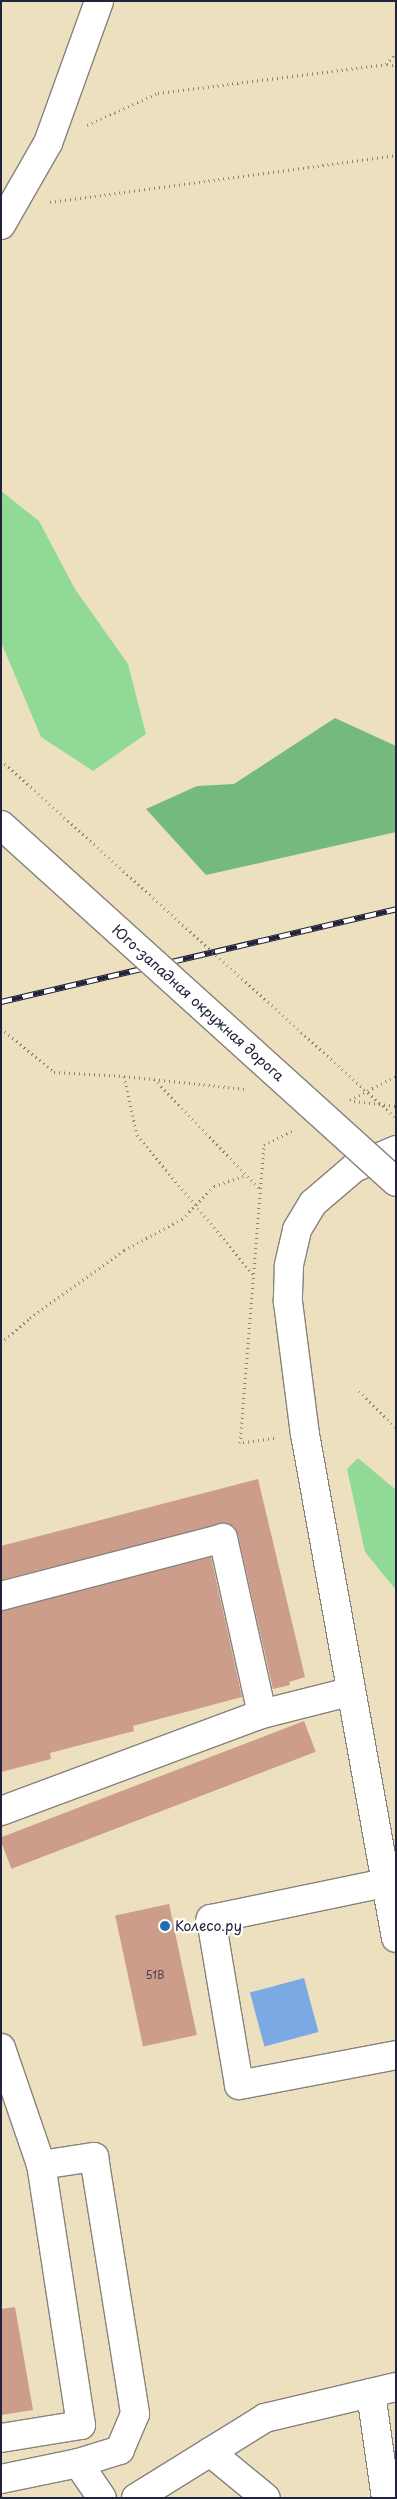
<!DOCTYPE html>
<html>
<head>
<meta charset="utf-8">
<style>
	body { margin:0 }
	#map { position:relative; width:397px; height:2499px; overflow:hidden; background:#ede0bf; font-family:"Playpen Sans",sans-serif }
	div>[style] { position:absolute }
	.green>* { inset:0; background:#91da96 }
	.forest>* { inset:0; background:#74ba7f }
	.water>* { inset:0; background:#7ba9e4; transform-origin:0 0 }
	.building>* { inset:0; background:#cd9d8b; transform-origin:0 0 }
	.path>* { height:3px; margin-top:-1.5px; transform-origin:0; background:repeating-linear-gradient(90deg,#88817d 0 1px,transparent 0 5px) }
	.roads { filter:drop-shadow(1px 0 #88817d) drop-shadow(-1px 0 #88817d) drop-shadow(0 1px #88817d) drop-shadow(0 -1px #88817d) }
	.minor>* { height:28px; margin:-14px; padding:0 14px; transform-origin:14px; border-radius:14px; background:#fff }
	.rail>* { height:5.5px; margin-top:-2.75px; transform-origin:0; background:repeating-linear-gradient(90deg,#fff 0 11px,#22223b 0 22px); box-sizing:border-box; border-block:1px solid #22223b }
	.path-bridge>* { height:3px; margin-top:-1.5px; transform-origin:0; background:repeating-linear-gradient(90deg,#88817d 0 1px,transparent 0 5px) }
	.bridges { filter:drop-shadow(1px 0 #88817d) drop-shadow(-1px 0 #88817d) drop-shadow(0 1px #88817d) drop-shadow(0 -1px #88817d) }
	.highway-bridge>* { height:28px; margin:-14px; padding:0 14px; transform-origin:14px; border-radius:14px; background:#fff }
	.dots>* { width:14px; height:14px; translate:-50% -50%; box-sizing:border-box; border:2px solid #fff; border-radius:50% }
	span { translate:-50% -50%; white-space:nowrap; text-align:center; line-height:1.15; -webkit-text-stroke:4.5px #fff; paint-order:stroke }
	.number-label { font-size:11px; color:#4d414f }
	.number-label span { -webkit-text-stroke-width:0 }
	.street-label { font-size:14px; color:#22223b }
	.poi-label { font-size:14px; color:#22223b }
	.left { translate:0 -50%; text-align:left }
	.frame { position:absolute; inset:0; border:2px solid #22223b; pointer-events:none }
</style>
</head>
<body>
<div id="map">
	<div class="green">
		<i style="clip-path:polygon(1px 491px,39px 521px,75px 589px,128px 664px,146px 734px,93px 771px,41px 737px,1px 642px)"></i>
		<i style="clip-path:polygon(358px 1458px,396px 1490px,396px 1590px,365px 1552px,347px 1469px)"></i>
	</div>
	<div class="forest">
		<i style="clip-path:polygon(335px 718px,396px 746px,396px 832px,206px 875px,146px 809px,197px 786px,234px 784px)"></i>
	</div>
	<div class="water">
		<i style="left:304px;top:1978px;width:56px;height:56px;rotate:75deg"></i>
	</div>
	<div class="building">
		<i style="clip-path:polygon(258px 1479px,305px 1677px,289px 1682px,290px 1685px,273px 1689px,238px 1535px,228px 1523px,1px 1580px,1px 1546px)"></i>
		<i style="clip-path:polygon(211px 1557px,242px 1697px,133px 1726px,134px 1731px,50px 1753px,51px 1759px,1px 1772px,1px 1611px)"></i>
		<i style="left:304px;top:1721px;width:33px;height:326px;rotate:69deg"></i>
		<i style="left:169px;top:1904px;width:134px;height:55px;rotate:78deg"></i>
		<i style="clip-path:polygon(15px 2307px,33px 2410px,1px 2415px,1px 2309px)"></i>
	</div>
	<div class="path">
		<i style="left:387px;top:64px;width:9px;rotate:13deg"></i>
		<i style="left:87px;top:125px;width:78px;rotate:-24.3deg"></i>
		<i style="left:158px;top:93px;width:230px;rotate:-7.2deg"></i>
		<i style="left:386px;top:64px;width:15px;rotate:-48deg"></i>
		<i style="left:50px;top:202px;width:349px;rotate:-7.7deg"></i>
		<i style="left:1px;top:1028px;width:69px;rotate:39.7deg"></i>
		<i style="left:54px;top:1072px;width:70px;rotate:3.3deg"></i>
		<i style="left:124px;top:1076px;width:123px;rotate:6.1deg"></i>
		<i style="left:124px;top:1076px;width:60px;rotate:77.6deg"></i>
		<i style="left:137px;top:1135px;width:181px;rotate:50.2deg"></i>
		<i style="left:154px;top:1079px;width:154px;rotate:46.1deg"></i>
		<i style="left:350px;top:1100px;width:52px;rotate:-27.6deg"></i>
		<i style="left:354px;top:1101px;width:42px;rotate:6.8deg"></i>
		<i style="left:1px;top:1343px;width:38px;rotate:-41deg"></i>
		<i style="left:30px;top:1318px;width:116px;rotate:-35.9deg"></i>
		<i style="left:124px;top:1250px;width:66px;rotate:-28.1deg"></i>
		<i style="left:182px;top:1219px;width:46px;rotate:-45.9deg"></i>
		<i style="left:214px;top:1186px;width:34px;rotate:-19deg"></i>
		<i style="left:359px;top:1391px;width:52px;rotate:45deg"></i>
		<i style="left:274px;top:1438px;width:34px;rotate:172deg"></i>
		<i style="left:240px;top:1443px;width:299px;rotate:-85.4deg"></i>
		<i style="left:264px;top:1145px;width:33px;rotate:-27deg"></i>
	</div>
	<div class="roads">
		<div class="minor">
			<i style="left:1px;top:225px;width:95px;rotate:-60.2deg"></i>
			<i style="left:48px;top:143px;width:151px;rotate:-70.2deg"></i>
			<i style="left:396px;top:1150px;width:46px;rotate:156.8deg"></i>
			<i style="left:354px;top:1168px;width:54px;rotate:139.5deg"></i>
			<i style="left:313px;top:1203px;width:31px;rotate:121deg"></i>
			<i style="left:297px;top:1230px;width:37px;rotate:103deg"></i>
			<i style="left:289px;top:1266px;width:36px;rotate:92deg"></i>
			<i style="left:288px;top:1302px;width:133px;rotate:82.7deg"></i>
			<i style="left:305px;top:1434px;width:512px;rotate:79.77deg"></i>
			<i style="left:1px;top:1596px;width:229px;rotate:-14.6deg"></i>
			<i style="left:223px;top:1538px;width:180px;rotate:77.5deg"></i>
			<i style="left:1px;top:1811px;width:278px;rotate:-20.4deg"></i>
			<i style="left:262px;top:1714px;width:90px;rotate:-14.2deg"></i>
			<i style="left:385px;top:1883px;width:178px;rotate:168.3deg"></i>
			<i style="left:211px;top:1919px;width:168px;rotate:80.4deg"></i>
			<i style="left:239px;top:2085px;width:160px;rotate:-10.8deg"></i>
			<i style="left:1px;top:2048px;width:124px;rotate:71.1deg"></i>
			<i style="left:371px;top:2393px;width:106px;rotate:81.9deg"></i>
			<i style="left:1px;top:2438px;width:81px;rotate:-9.2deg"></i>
			<i style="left:81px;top:2425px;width:263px;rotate:-98.7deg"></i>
			<i style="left:41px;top:2165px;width:54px;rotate:-8.6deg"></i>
			<i style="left:94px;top:2157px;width:260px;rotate:80.9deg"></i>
			<i style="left:135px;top:2414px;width:39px;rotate:113deg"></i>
			<i style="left:120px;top:2450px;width:44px;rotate:162.8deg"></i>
			<i style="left:210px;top:2452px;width:72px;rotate:39.4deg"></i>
			<i style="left:1px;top:2479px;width:79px;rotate:-11.7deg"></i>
			<i style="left:78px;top:2463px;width:42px;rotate:55.6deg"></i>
			<i style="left:136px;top:2498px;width:152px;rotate:-31.8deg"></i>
			<i style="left:265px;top:2418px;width:135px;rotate:-13.3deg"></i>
		</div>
	</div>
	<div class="rail">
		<i style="left:1px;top:1002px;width:406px;rotate:-13.2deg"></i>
	</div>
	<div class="path-bridge">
		<i style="left:1px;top:760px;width:533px;rotate:42.19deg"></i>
	</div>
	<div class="bridges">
		<div class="highway-bridge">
			<i style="left:1px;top:825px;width:532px;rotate:42.11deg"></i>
		</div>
	</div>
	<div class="dots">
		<i style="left:165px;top:1926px;background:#1f6fb2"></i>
	</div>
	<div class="number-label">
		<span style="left:155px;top:1975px">51В</span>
	</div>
	<div class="street-label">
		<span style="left:198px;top:1003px;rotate:42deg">Юго-западная окружная дорога</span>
	</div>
	<div class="poi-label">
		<span class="left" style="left:175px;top:1926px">Колесо.ру</span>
	</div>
	<div class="frame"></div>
</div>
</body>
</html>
